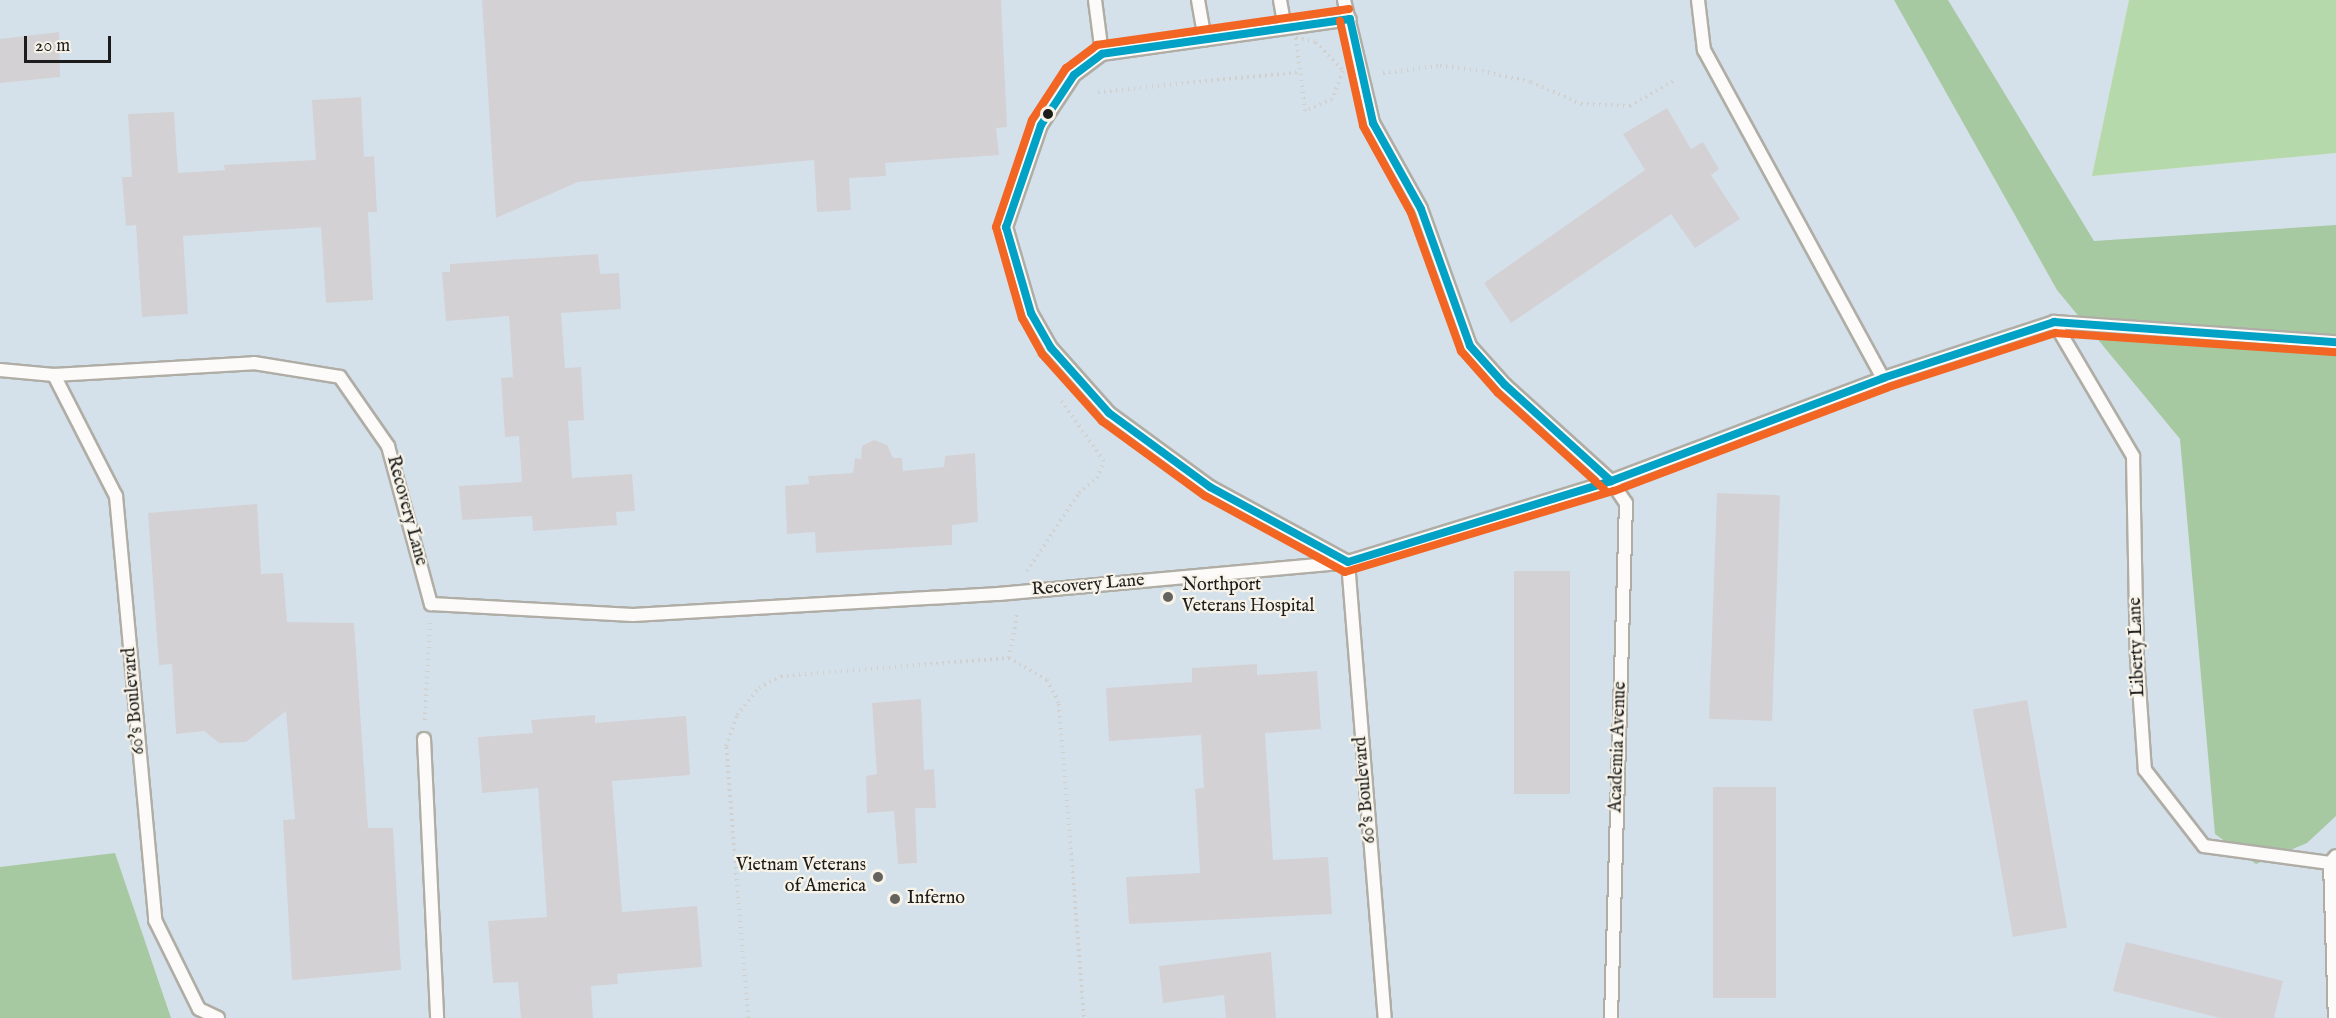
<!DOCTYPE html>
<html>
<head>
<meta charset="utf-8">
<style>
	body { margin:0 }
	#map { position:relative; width:2336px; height:1018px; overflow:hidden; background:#e8e5d8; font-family:"IM FELL English",serif }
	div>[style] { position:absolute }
	.built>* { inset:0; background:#d5e1ea }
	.green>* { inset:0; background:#b6d9ac }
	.forest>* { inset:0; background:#a7c9a1 }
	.building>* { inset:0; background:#d4d1d5; transform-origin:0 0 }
	.path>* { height:4px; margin-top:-2px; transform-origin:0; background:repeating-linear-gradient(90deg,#d1d0cc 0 1.5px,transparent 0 6px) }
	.roads { filter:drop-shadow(2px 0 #afada5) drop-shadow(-2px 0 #afada5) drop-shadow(0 2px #afada5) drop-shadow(0 -2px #afada5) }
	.service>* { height:12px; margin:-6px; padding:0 6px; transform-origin:6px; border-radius:6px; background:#fcfbf9 }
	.bus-1>* { height:8px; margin:-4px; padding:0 4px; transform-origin:4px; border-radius:4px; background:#01a2c5 }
	.bus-2>* { height:8px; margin:-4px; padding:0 4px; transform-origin:4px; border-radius:4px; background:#f26522 }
	.dots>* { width:16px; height:16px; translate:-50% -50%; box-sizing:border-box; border:3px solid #f7f3e8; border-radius:50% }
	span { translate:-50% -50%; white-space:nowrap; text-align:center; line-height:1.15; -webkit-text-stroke:4.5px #f7f3e8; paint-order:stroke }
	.street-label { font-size:18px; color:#1c1c1c }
	.poi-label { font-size:18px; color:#1c1c1c }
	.left { translate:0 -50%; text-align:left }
	.right { translate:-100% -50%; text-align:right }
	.scale { position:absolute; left:24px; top:36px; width:87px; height:27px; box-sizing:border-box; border:3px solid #1c1c1c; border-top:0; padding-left:8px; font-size:18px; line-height:21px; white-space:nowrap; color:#1c1c1c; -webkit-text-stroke:4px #f7f3e8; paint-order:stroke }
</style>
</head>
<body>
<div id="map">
	<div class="built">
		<i style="clip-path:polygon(0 0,2129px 0,2092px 176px,2336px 153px,2336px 1018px,0 1018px)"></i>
	</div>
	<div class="green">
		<i style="clip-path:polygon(2129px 0,2336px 0,2336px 153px,2092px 176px)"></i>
	</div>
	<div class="forest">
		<i style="clip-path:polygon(1894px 0,1948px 0,2094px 241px,2336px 225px,2336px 816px,2307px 843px,2256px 864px,2215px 834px,2180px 439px,2057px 290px)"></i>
		<i style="clip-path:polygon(115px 853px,171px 1018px,0 1018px,0 867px)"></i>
	</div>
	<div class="building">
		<i style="clip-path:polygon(482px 0,1001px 0,1007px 127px,996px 128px,999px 155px,885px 163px,886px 176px,849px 178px,851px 210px,817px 212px,814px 160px,578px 182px,496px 218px)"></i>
		<i style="clip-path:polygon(59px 32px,60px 77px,0 83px,0 39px)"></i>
		<i style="clip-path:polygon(361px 97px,364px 157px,374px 156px,377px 212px,368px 212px,373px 300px,326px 303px,321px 227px,183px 236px,188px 314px,142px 317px,136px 225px,126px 226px,122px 177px,132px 177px,128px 114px,174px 112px,178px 173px,225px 170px,224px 165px,316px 160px,312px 100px)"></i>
		<i style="clip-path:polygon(1667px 108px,1691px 149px,1703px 142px,1719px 169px,1711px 175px,1740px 219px,1695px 248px,1671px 214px,1511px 323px,1484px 283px,1645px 170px,1623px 134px)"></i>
		<i style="clip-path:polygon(598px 254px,600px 274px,619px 273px,621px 309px,561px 313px,565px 368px,581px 367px,584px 420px,568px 421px,572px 478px,632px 474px,635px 511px,616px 512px,617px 525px,533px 531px,532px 516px,462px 520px,459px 486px,522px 482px,519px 436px,505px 437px,501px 378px,513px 377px,509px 316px,446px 321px,442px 272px,450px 272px,450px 264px)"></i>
		<i style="clip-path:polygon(874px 440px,887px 445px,893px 458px,902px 458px,903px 471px,944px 467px,945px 456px,975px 453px,978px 522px,952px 525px,952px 545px,816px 553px,815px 532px,787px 534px,785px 486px,809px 484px,808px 476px,853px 473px,855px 458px,861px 459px,862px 446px)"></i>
		<i style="left:1717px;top:493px;width:63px;height:226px;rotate:2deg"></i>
		<i style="clip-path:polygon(257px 504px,261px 574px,283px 573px,287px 622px,354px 623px,368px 828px,393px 828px,401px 970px,292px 980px,283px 820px,295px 819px,286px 711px,246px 742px,219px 743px,204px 731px,176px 734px,172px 664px,159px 665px,148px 513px)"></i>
		<i style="left:1570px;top:571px;width:223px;height:56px;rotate:90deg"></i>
		<i style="clip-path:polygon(1257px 664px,1257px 675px,1317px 671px,1321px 729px,1265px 733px,1273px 860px,1328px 857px,1332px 914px,1129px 924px,1126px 877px,1200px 873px,1195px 789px,1204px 788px,1201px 735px,1109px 741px,1106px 688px,1192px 682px,1192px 668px)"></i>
		<i style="clip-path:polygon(921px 699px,924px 770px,934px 769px,936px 808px,915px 808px,917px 863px,898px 864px,894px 811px,867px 813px,866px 776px,877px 774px,872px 703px)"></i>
		<i style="left:2027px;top:700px;width:231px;height:55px;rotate:80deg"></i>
		<i style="clip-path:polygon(595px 715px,595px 723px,686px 716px,690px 775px,612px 781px,622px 912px,697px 906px,702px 967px,617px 974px,618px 984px,591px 986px,593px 1018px,521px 1018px,518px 982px,493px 983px,488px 921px,547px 917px,538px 788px,482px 793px,478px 737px,533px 733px,531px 720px)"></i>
		<i style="left:1713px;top:787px;width:63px;height:211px"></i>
		<i style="clip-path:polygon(2126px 942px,2283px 981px,2274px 1018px,2220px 1018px,2113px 991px)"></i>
		<i style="clip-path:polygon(1271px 952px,1276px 1018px,1226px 1018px,1224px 995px,1163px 1003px,1159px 966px)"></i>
	</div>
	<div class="path">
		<i style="left:1296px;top:38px;width:20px;rotate:11deg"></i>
		<i style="left:1316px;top:42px;width:40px;rotate:47deg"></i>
		<i style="left:1343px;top:71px;width:30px;rotate:111deg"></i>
		<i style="left:1332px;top:99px;width:30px;rotate:156deg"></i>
		<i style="left:1305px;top:111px;width:74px;rotate:-97deg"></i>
		<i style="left:1383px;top:73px;width:57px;rotate:-7deg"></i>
		<i style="left:1440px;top:66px;width:42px;rotate:6.8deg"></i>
		<i style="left:1482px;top:71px;width:50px;rotate:12.7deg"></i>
		<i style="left:1531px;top:82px;width:55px;rotate:23.7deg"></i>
		<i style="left:1581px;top:104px;width:49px;rotate:2.3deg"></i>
		<i style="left:1630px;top:106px;width:50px;rotate:-30.2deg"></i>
		<i style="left:1098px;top:92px;width:203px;rotate:-5.7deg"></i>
		<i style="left:1027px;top:571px;width:94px;rotate:-56.3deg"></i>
		<i style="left:1079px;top:493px;width:23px;rotate:-40deg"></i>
		<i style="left:1097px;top:478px;width:18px;rotate:-68deg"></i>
		<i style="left:1104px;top:461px;width:76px;rotate:-125.4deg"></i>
		<i style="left:1009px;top:658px;width:45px;rotate:-79.7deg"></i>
		<i style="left:425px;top:720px;width:97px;rotate:-87deg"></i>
		<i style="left:748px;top:1018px;width:273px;rotate:-94.6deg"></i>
		<i style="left:726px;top:746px;width:33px;rotate:-70deg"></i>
		<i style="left:737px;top:715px;width:35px;rotate:-51deg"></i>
		<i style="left:759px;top:688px;width:25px;rotate:-29deg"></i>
		<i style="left:781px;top:676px;width:229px;rotate:-4.5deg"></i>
		<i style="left:1009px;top:658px;width:44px;rotate:30.1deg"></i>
		<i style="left:1047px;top:680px;width:27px;rotate:63deg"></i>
		<i style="left:1059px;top:704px;width:315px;rotate:85.4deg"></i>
	</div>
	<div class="roads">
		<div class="service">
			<i style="left:1095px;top:0;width:54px;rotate:82.6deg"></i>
			<i style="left:1198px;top:0;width:40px;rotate:80deg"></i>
			<i style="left:1280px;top:0;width:28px;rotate:80deg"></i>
			<i style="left:1344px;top:0;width:126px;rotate:76.7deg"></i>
			<i style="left:1373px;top:123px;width:98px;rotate:60.8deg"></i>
			<i style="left:1421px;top:209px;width:145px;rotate:70.3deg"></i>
			<i style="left:1470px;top:346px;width:52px;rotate:48.1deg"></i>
			<i style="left:1505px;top:385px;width:143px;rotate:42.2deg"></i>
			<i style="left:1611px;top:481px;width:27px;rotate:56deg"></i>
			<i style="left:1626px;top:503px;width:515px;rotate:91.67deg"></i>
			<i style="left:1698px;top:0;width:50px;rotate:83.2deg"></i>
			<i style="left:1704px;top:50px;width:374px;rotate:61.4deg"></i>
			<i style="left:2054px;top:322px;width:156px;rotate:59.5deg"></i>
			<i style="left:2133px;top:456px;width:201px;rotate:88.9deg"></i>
			<i style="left:2137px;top:657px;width:113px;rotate:86deg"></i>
			<i style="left:2145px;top:770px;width:96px;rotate:52.2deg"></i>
			<i style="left:2204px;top:846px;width:127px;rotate:7.7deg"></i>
			<i style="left:2330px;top:863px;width:9px;rotate:-49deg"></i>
			<i style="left:0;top:370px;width:54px;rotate:5.3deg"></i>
			<i style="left:54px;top:375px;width:200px;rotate:-3.4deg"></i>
			<i style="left:254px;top:363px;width:87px;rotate:9.2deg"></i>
			<i style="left:340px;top:377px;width:84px;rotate:55.2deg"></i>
			<i style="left:388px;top:446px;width:164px;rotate:74.8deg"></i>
			<i style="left:431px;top:604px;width:202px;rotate:3.1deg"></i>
			<i style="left:633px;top:615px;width:367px;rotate:-3.3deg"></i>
			<i style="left:999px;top:594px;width:350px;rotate:-5.2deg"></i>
			<i style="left:1348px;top:562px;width:275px;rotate:-17.1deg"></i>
			<i style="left:1611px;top:481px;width:291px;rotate:-20.7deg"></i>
			<i style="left:1883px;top:378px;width:180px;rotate:-18.1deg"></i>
			<i style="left:2054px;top:322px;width:283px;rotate:4.1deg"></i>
			<i style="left:54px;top:375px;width:136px;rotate:62.9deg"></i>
			<i style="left:116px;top:496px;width:426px;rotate:84.7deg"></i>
			<i style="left:155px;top:920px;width:99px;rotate:63.7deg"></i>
			<i style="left:199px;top:1009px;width:21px;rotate:25deg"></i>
			<i style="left:1348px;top:562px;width:157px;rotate:-151.5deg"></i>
			<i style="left:1210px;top:487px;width:125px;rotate:-143.8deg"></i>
			<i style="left:1109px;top:413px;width:87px;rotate:-131.7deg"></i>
			<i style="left:1051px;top:348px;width:40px;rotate:-119.7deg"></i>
			<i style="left:1031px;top:313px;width:90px;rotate:-106.2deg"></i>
			<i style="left:1006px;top:227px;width:108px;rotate:-71.1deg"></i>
			<i style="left:1041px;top:125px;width:60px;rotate:-56.6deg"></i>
			<i style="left:1074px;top:75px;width:35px;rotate:-37deg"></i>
			<i style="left:1102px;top:54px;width:250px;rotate:-8deg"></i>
			<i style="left:1348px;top:562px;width:457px;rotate:85.4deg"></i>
			<i style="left:424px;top:739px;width:279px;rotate:87.3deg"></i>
			<i style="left:2330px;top:863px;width:155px;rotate:88.2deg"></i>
		</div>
	</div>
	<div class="bus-1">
		<i style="left:1350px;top:19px;width:250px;rotate:172deg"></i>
		<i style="left:1102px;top:54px;width:35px;rotate:143deg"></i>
		<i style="left:1074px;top:75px;width:60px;rotate:123.4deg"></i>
		<i style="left:1041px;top:125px;width:108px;rotate:108.9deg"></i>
		<i style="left:1006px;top:227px;width:90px;rotate:73.8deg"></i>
		<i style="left:1031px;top:313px;width:40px;rotate:60.3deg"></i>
		<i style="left:1051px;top:348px;width:87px;rotate:48.3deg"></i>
		<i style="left:1109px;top:413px;width:125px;rotate:36.2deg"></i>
		<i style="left:1210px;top:487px;width:157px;rotate:28.5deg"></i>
		<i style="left:1348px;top:562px;width:275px;rotate:-17.1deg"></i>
		<i style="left:1611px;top:481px;width:291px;rotate:-20.7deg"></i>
		<i style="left:1883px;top:378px;width:180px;rotate:-18.1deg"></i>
		<i style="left:2054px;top:322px;width:283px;rotate:4.1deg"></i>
		<i style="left:1350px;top:19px;width:107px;rotate:77.5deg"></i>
		<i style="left:1373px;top:123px;width:98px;rotate:60.8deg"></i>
		<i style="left:1421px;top:209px;width:145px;rotate:70.3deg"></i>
		<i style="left:1470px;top:346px;width:52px;rotate:48.1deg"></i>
		<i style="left:1505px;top:385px;width:143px;rotate:42.2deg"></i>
	</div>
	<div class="bus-2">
		<i style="left:1349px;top:9px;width:255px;rotate:171.9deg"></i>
		<i style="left:1097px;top:45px;width:39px;rotate:143deg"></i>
		<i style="left:1066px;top:68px;width:62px;rotate:123.2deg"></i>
		<i style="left:1032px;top:120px;width:113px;rotate:108.6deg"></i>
		<i style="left:996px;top:227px;width:95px;rotate:74.1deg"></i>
		<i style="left:1022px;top:318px;width:41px;rotate:60.9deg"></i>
		<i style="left:1042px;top:354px;width:90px;rotate:48.2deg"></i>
		<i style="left:1102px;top:421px;width:127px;rotate:36.1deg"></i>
		<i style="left:1205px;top:496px;width:159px;rotate:28.5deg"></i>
		<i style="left:1345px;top:572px;width:281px;rotate:-16.8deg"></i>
		<i style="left:1614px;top:491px;width:291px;rotate:-20.7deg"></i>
		<i style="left:1886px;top:388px;width:178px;rotate:-18deg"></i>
		<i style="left:2055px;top:333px;width:281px;rotate:3.9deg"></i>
		<i style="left:1340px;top:21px;width:107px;rotate:77.6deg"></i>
		<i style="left:1363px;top:126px;width:99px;rotate:61.1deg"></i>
		<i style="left:1411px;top:213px;width:147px;rotate:70.1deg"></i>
		<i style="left:1461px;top:351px;width:56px;rotate:48.6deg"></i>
		<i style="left:1498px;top:393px;width:143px;rotate:42.2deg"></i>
	</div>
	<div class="dots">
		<i style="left:1048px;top:114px;background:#1c1c1c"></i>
		<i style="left:1168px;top:597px;background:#63625e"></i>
		<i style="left:878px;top:877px;background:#63625e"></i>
		<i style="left:895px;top:899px;background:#63625e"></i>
	</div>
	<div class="street-label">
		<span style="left:406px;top:511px;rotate:75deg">Recovery Lane</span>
		<span style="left:1088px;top:586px;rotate:-5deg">Recovery Lane</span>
		<span style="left:2138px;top:647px;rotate:-92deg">Liberty Lane</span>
		<span style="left:135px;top:701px;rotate:-95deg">60's Boulevard</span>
		<span style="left:1619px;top:747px;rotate:-88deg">Academia Avenue</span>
		<span style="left:1366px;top:790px;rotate:-95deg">60's Boulevard</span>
	</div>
	<div class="poi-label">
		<span class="left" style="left:1182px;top:597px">Northport<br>Veterans Hospital</span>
		<span class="right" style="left:866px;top:877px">Vietnam Veterans<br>of America</span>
		<span class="left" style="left:907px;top:899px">Inferno</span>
	</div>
	<div class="scale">20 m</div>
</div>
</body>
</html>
